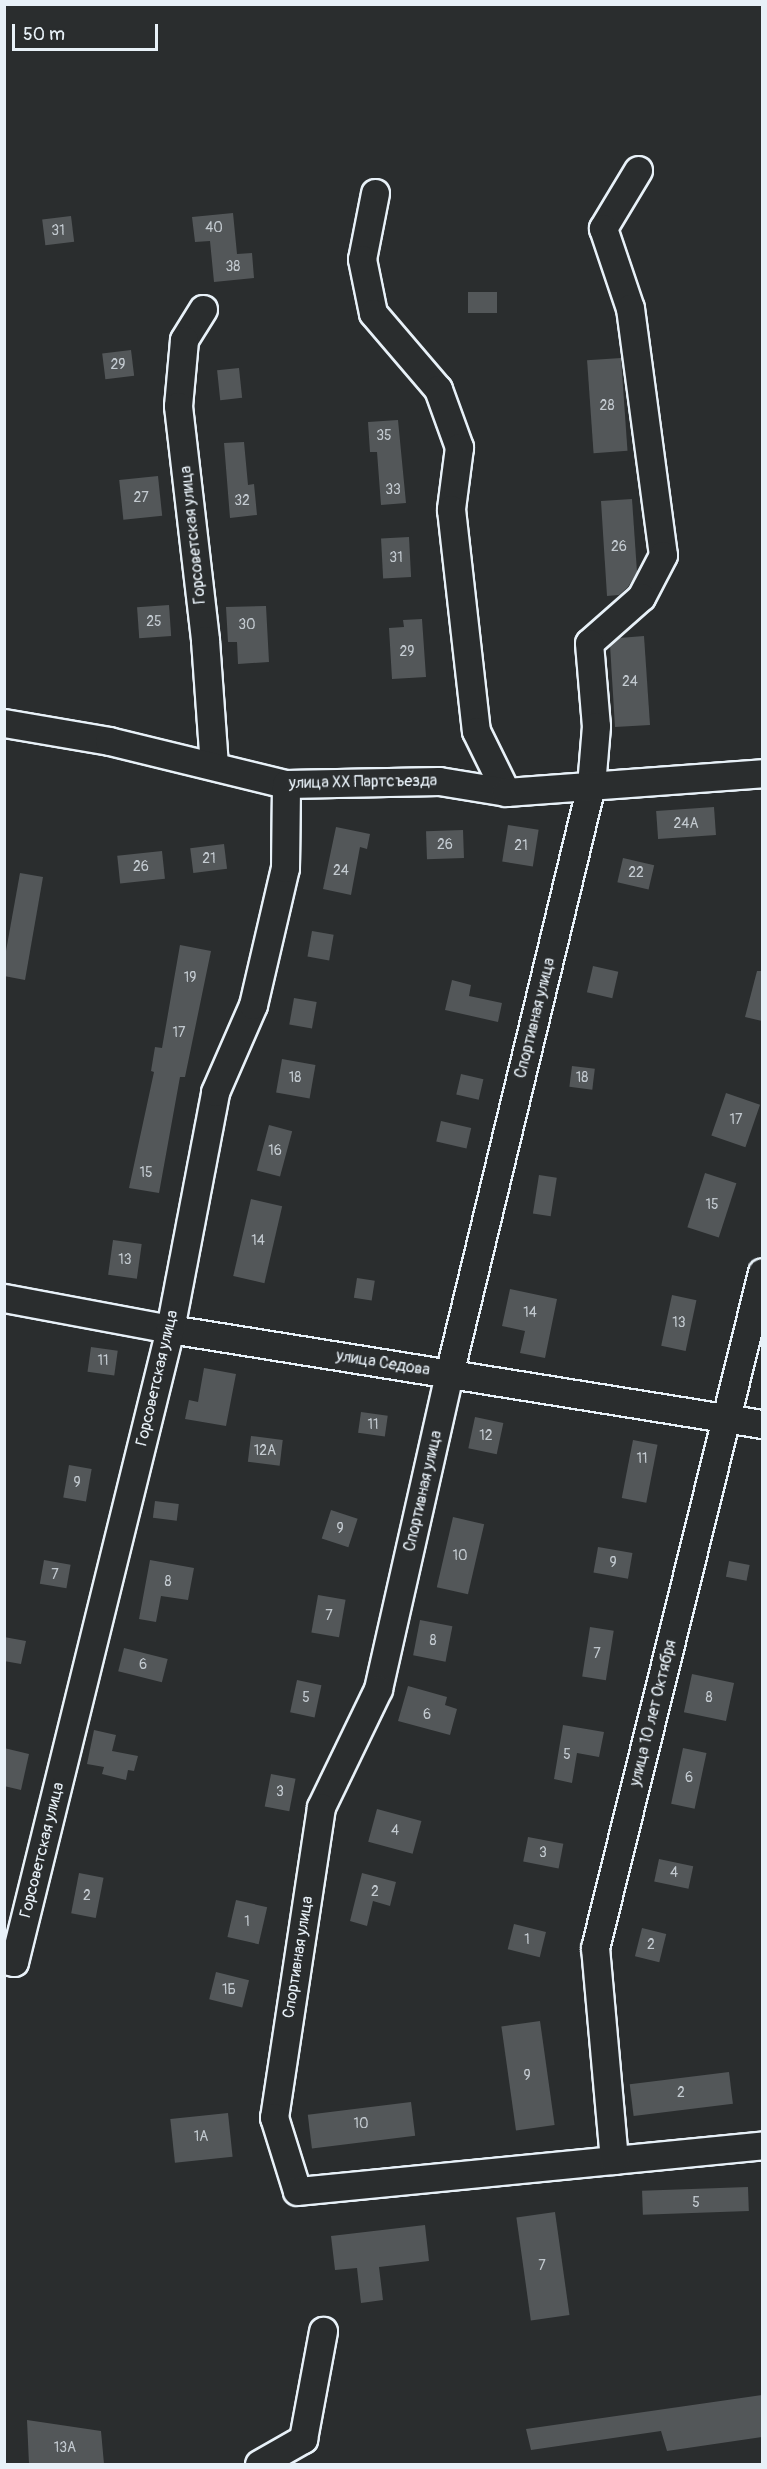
<!DOCTYPE html>
<html>
<head>
<meta charset="utf-8">
<style>
	body { margin:0 }
	#map { position:relative; width:767px; height:2469px; overflow:hidden; background:#2a2d2e; font-family:Pangolin,sans-serif }
	div>[style] { position:absolute }
	.building>* { inset:0; background:#535759; transform-origin:0 0 }
	.roads { filter:drop-shadow(2px 0 #e8f1f8) drop-shadow(-2px 0 #e8f1f8) drop-shadow(0 2px #e8f1f8) drop-shadow(0 -2px #e8f1f8) }
	.minor>* { height:27px; margin:-13.5px; padding:0 13.5px; transform-origin:13.5px; border-radius:13.5px; background:#2a2d2e }
	span { translate:-50% -50%; white-space:nowrap; text-align:center; line-height:1.15; -webkit-text-stroke:4.5px #2a2d2e; paint-order:stroke }
	.number-label { font-size:14px; color:#c3cad0 }
	.number-label span { -webkit-text-stroke-width:0 }
	.street-label { font-size:16px; color:#e8f1f8 }
	.frame { position:absolute; inset:0; border:6px solid #e8f1f8; pointer-events:none }
	.scale { position:absolute; left:12px; top:24px; width:146px; height:27px; box-sizing:border-box; border:3px solid #e8f1f8; border-top:0; padding-left:8px; font-size:18px; line-height:21px; white-space:nowrap; color:#e8f1f8; -webkit-text-stroke:4px #2a2d2e; paint-order:stroke }
</style>
</head>
<body>
<div id="map">
	<div class="building">
		<i style="clip-path:polygon(233px 213px,237px 254px,252px 253px,254px 278px,214px 282px,210px 241px,195px 242px,192px 217px)"></i>
		<i style="left:71px;top:216px;width:26px;height:29px;rotate:83deg"></i>
		<i style="left:468px;top:292px;width:29px;height:21px"></i>
		<i style="left:131px;top:350px;width:26px;height:29px;rotate:83deg"></i>
		<i style="left:621px;top:358px;width:93px;height:34px;rotate:86deg"></i>
		<i style="left:239px;top:368px;width:30px;height:22px;rotate:84deg"></i>
		<i style="clip-path:polygon(398px 420px,406px 503px,381px 505px,377px 452px,370px 452px,368px 422px)"></i>
		<i style="clip-path:polygon(244px 442px,248px 485px,254px 484px,257px 515px,230px 518px,224px 443px)"></i>
		<i style="left:158px;top:476px;width:40px;height:39px;rotate:84deg"></i>
		<i style="clip-path:polygon(632px 499px,637px 572px,628px 587px,619px 595px,607px 596px,601px 501px)"></i>
		<i style="left:409px;top:537px;width:40px;height:28px;rotate:87deg"></i>
		<i style="left:169px;top:605px;width:31px;height:32px;rotate:86deg"></i>
		<i style="clip-path:polygon(266px 606px,269px 662px,238px 664px,237px 642px,228px 642px,226px 607px)"></i>
		<i style="clip-path:polygon(422px 619px,426px 677px,392px 679px,389px 628px,404px 627px,403px 620px)"></i>
		<i style="clip-path:polygon(644px 636px,650px 725px,615px 727px,610px 645px,619px 638px)"></i>
		<i style="left:714px;top:807px;width:28px;height:58px;rotate:86deg"></i>
		<i style="left:508px;top:825px;width:31px;height:37px;rotate:9deg"></i>
		<i style="clip-path:polygon(336px 827px,370px 834px,367px 849px,360px 847px,351px 895px,323px 889px)"></i>
		<i style="left:463px;top:830px;width:28px;height:37px;rotate:88deg"></i>
		<i style="left:224px;top:844px;width:25px;height:34px;rotate:83deg"></i>
		<i style="left:162px;top:851px;width:28px;height:45px;rotate:84deg"></i>
		<i style="left:623px;top:858px;width:32px;height:25px;rotate:13deg"></i>
		<i style="clip-path:polygon(20px 873px,43px 877px,25px 980px,4px 976px,4px 962px)"></i>
		<i style="left:312px;top:931px;width:22px;height:26px;rotate:10deg"></i>
		<i style="clip-path:polygon(180px 945px,211px 951px,185px 1077px,180px 1077px,159px 1193px,129px 1188px,154px 1072px,151px 1071px,155px 1047px,162px 1048px)"></i>
		<i style="left:593px;top:966px;width:26px;height:27px;rotate:13deg"></i>
		<i style="clip-path:polygon(757px 971px,762px 971px,762px 1021px,745px 1017px)"></i>
		<i style="clip-path:polygon(452px 980px,471px 985px,469px 996px,502px 1003px,498px 1022px,445px 1010px)"></i>
		<i style="left:294px;top:998px;width:23px;height:27px;rotate:10deg"></i>
		<i style="left:282px;top:1059px;width:34px;height:34px;rotate:10deg"></i>
		<i style="left:572px;top:1066px;width:23px;height:21px;rotate:7deg"></i>
		<i style="left:461px;top:1074px;width:23px;height:21px;rotate:13deg"></i>
		<i style="left:726px;top:1093px;width:36px;height:45px;rotate:19deg"></i>
		<i style="left:441px;top:1121px;width:31px;height:21px;rotate:13deg"></i>
		<i style="left:269px;top:1125px;width:24px;height:47px;rotate:15deg"></i>
		<i style="left:705px;top:1173px;width:33px;height:57px;rotate:18deg"></i>
		<i style="left:539px;top:1175px;width:18px;height:39px;rotate:9deg"></i>
		<i style="left:251px;top:1199px;width:32px;height:79px;rotate:13deg"></i>
		<i style="left:113px;top:1240px;width:29px;height:35px;rotate:8deg"></i>
		<i style="left:357px;top:1278px;width:18px;height:20px;rotate:9deg"></i>
		<i style="clip-path:polygon(510px 1289px,557px 1299px,545px 1358px,520px 1353px,525px 1331px,502px 1326px)"></i>
		<i style="left:672px;top:1295px;width:25px;height:52px;rotate:12deg"></i>
		<i style="left:91px;top:1347px;width:27px;height:25px;rotate:8deg"></i>
		<i style="clip-path:polygon(204px 1368px,236px 1374px,226px 1426px,185px 1419px,189px 1400px,198px 1402px)"></i>
		<i style="left:361px;top:1412px;width:27px;height:21px;rotate:8deg"></i>
		<i style="left:475px;top:1417px;width:29px;height:32px;rotate:12deg"></i>
		<i style="left:251px;top:1436px;width:32px;height:26px;rotate:7deg"></i>
		<i style="left:633px;top:1440px;width:25px;height:59px;rotate:11deg"></i>
		<i style="left:69px;top:1465px;width:23px;height:33px;rotate:10deg"></i>
		<i style="left:155px;top:1501px;width:24px;height:17px;rotate:7deg"></i>
		<i style="left:331px;top:1510px;width:28px;height:30px;rotate:18deg"></i>
		<i style="left:453px;top:1517px;width:32px;height:72px;rotate:13deg"></i>
		<i style="left:598px;top:1547px;width:35px;height:26px;rotate:10deg"></i>
		<i style="left:44px;top:1560px;width:27px;height:24px;rotate:10deg"></i>
		<i style="clip-path:polygon(150px 1560px,194px 1568px,188px 1600px,161px 1596px,156px 1622px,139px 1619px)"></i>
		<i style="left:729px;top:1561px;width:21px;height:16px;rotate:11deg"></i>
		<i style="left:318px;top:1595px;width:28px;height:38px;rotate:10deg"></i>
		<i style="left:420px;top:1620px;width:33px;height:36px;rotate:11deg"></i>
		<i style="left:590px;top:1627px;width:24px;height:50px;rotate:9deg"></i>
		<i style="clip-path:polygon(4px 1637px,26px 1641px,21px 1664px,4px 1661px)"></i>
		<i style="left:124px;top:1648px;width:45px;height:24px;rotate:14deg"></i>
		<i style="left:692px;top:1674px;width:43px;height:39px;rotate:12deg"></i>
		<i style="left:297px;top:1680px;width:25px;height:33px;rotate:12deg"></i>
		<i style="clip-path:polygon(408px 1686px,447px 1697px,445px 1705px,457px 1709px,450px 1735px,398px 1721px)"></i>
		<i style="clip-path:polygon(563px 1725px,604px 1732px,599px 1757px,577px 1753px,572px 1783px,554px 1779px)"></i>
		<i style="clip-path:polygon(94px 1730px,116px 1735px,112px 1751px,138px 1756px,134px 1771px,128px 1770px,126px 1780px,102px 1774px,104px 1767px,87px 1764px)"></i>
		<i style="clip-path:polygon(4px 1748px,29px 1754px,21px 1790px,4px 1786px)"></i>
		<i style="left:683px;top:1748px;width:24px;height:57px;rotate:12deg"></i>
		<i style="left:271px;top:1774px;width:25px;height:33px;rotate:11deg"></i>
		<i style="left:377px;top:1809px;width:46px;height:34px;rotate:15deg"></i>
		<i style="left:528px;top:1837px;width:36px;height:25px;rotate:11deg"></i>
		<i style="left:659px;top:1859px;width:35px;height:23px;rotate:12deg"></i>
		<i style="left:79px;top:1873px;width:25px;height:41px;rotate:11deg"></i>
		<i style="clip-path:polygon(362px 1873px,396px 1882px,390px 1906px,373px 1901px,367px 1926px,350px 1921px)"></i>
		<i style="left:236px;top:1900px;width:32px;height:38px;rotate:13deg"></i>
		<i style="left:514px;top:1924px;width:33px;height:26px;rotate:14deg"></i>
		<i style="left:642px;top:1928px;width:25px;height:29px;rotate:14deg"></i>
		<i style="left:216px;top:1972px;width:34px;height:28px;rotate:14deg"></i>
		<i style="left:540px;top:2021px;width:105px;height:39px;rotate:82deg"></i>
		<i style="left:729px;top:2072px;width:32px;height:100px;rotate:83deg"></i>
		<i style="left:411px;top:2102px;width:34px;height:104px;rotate:83deg"></i>
		<i style="left:228px;top:2113px;width:44px;height:58px;rotate:84deg"></i>
		<i style="left:748px;top:2187px;width:24px;height:106px;rotate:88deg"></i>
		<i style="left:555px;top:2212px;width:104px;height:39px;rotate:82deg"></i>
		<i style="clip-path:polygon(425px 2225px,429px 2261px,379px 2267px,383px 2300px,361px 2303px,357px 2268px,335px 2270px,331px 2236px)"></i>
		<i style="clip-path:polygon(762px 2395px,762px 2437px,667px 2451px,661px 2431px,531px 2450px,526px 2429px)"></i>
		<i style="clip-path:polygon(27px 2420px,101px 2431px,104px 2464px,29px 2464px)"></i>
	</div>
	<div class="roads">
		<div class="minor">
			<i style="left:638px;top:170px;width:68px;rotate:121.1deg"></i>
			<i style="left:603px;top:228px;width:84px;rotate:71.4deg"></i>
			<i style="left:630px;top:308px;width:249px;rotate:82.4deg"></i>
			<i style="left:663px;top:555px;width:47px;rotate:117.6deg"></i>
			<i style="left:641px;top:597px;width:69px;rotate:138.5deg"></i>
			<i style="left:589px;top:643px;width:83px;rotate:85.2deg"></i>
			<i style="left:596px;top:726px;width:59px;rotate:94.8deg"></i>
			<i style="left:591px;top:785px;width:606px;rotate:103.55deg"></i>
			<i style="left:449px;top:1374px;width:323px;rotate:102.7deg"></i>
			<i style="left:378px;top:1689px;width:131px;rotate:115.8deg"></i>
			<i style="left:321px;top:1807px;width:314px;rotate:98.6deg"></i>
			<i style="left:274px;top:2117px;width:77px;rotate:72.7deg"></i>
			<i style="left:297px;top:2191px;width:467px;rotate:-5.6deg"></i>
			<i style="left:375px;top:193px;width:67px;rotate:101.1deg"></i>
			<i style="left:362px;top:259px;width:55px;rotate:78.5deg"></i>
			<i style="left:373px;top:313px;width:100px;rotate:49.5deg"></i>
			<i style="left:438px;top:389px;width:62px;rotate:70.1deg"></i>
			<i style="left:459px;top:447px;width:63px;rotate:97.4deg"></i>
			<i style="left:451px;top:509px;width:223px;rotate:83.6deg"></i>
			<i style="left:476px;top:731px;width:68px;rotate:63.8deg"></i>
			<i style="left:203px;top:309px;width:36px;rotate:122deg"></i>
			<i style="left:184px;top:340px;width:66px;rotate:95.2deg"></i>
			<i style="left:178px;top:406px;width:236px;rotate:83.4deg"></i>
			<i style="left:205px;top:640px;width:126px;rotate:85.9deg"></i>
			<i style="left:4px;top:723px;width:107px;rotate:9.7deg"></i>
			<i style="left:109px;top:741px;width:182px;rotate:13.7deg"></i>
			<i style="left:286px;top:784px;width:153px;rotate:-1.1deg"></i>
			<i style="left:439px;top:781px;width:68px;rotate:9.3deg"></i>
			<i style="left:506px;top:792px;width:257px;rotate:-4.2deg"></i>
			<i style="left:4px;top:1298px;width:169px;rotate:10.6deg"></i>
			<i style="left:170px;top:1329px;width:600px;rotate:9.12deg"></i>
			<i style="left:4px;top:1960px;width:10px;rotate:11deg"></i>
			<i style="left:14px;top:1962px;width:652px;rotate:-76.16deg"></i>
			<i style="left:170px;top:1329px;width:241px;rotate:-79.2deg"></i>
			<i style="left:215px;top:1092px;width:95px;rotate:-66.4deg"></i>
			<i style="left:253px;top:1005px;width:141px;rotate:-76.9deg"></i>
			<i style="left:285px;top:868px;width:84px;rotate:-89.3deg"></i>
			<i style="left:614px;top:2160px;width:213px;rotate:-95.1deg"></i>
			<i style="left:595px;top:1948px;width:696px;rotate:-76.12deg"></i>
			<i style="left:259px;top:2464px;width:51px;rotate:-29.6deg"></i>
			<i style="left:303px;top:2439px;width:110px;rotate:-79.5deg"></i>
		</div>
	</div>
	<div class="number-label">
		<span style="left:214px;top:228px">40</span>
		<span style="left:58px;top:231px">31</span>
		<span style="left:233px;top:267px">38</span>
		<span style="left:118px;top:365px">29</span>
		<span style="left:607px;top:406px">28</span>
		<span style="left:384px;top:436px">35</span>
		<span style="left:393px;top:490px">33</span>
		<span style="left:141px;top:498px">27</span>
		<span style="left:242px;top:501px">32</span>
		<span style="left:619px;top:547px">26</span>
		<span style="left:396px;top:558px">31</span>
		<span style="left:154px;top:622px">25</span>
		<span style="left:247px;top:625px">30</span>
		<span style="left:407px;top:652px">29</span>
		<span style="left:630px;top:682px">24</span>
		<span style="left:686px;top:824px">24А</span>
		<span style="left:445px;top:845px">26</span>
		<span style="left:521px;top:846px">21</span>
		<span style="left:209px;top:859px">21</span>
		<span style="left:141px;top:867px">26</span>
		<span style="left:341px;top:871px">24</span>
		<span style="left:636px;top:873px">22</span>
		<span style="left:190px;top:978px">19</span>
		<span style="left:179px;top:1033px">17</span>
		<span style="left:295px;top:1078px">18</span>
		<span style="left:582px;top:1078px">18</span>
		<span style="left:736px;top:1120px">17</span>
		<span style="left:275px;top:1151px">16</span>
		<span style="left:146px;top:1173px">15</span>
		<span style="left:712px;top:1205px">15</span>
		<span style="left:258px;top:1241px">14</span>
		<span style="left:125px;top:1260px">13</span>
		<span style="left:530px;top:1313px">14</span>
		<span style="left:679px;top:1323px">13</span>
		<span style="left:103px;top:1361px">11</span>
		<span style="left:373px;top:1425px">11</span>
		<span style="left:486px;top:1436px">12</span>
		<span style="left:265px;top:1451px">12А</span>
		<span style="left:642px;top:1459px">11</span>
		<span style="left:77px;top:1483px">9</span>
		<span style="left:340px;top:1529px">9</span>
		<span style="left:460px;top:1556px">10</span>
		<span style="left:613px;top:1563px">9</span>
		<span style="left:55px;top:1575px">7</span>
		<span style="left:168px;top:1582px">8</span>
		<span style="left:329px;top:1616px">7</span>
		<span style="left:433px;top:1641px">8</span>
		<span style="left:597px;top:1654px">7</span>
		<span style="left:143px;top:1665px">6</span>
		<span style="left:306px;top:1698px">5</span>
		<span style="left:709px;top:1698px">8</span>
		<span style="left:427px;top:1715px">6</span>
		<span style="left:567px;top:1755px">5</span>
		<span style="left:689px;top:1778px">6</span>
		<span style="left:280px;top:1792px">3</span>
		<span style="left:395px;top:1831px">4</span>
		<span style="left:543px;top:1853px">3</span>
		<span style="left:674px;top:1873px">4</span>
		<span style="left:375px;top:1892px">2</span>
		<span style="left:87px;top:1896px">2</span>
		<span style="left:247px;top:1922px">1</span>
		<span style="left:527px;top:1940px">1</span>
		<span style="left:651px;top:1945px">2</span>
		<span style="left:229px;top:1990px">1Б</span>
		<span style="left:527px;top:2076px">9</span>
		<span style="left:681px;top:2093px">2</span>
		<span style="left:361px;top:2124px">10</span>
		<span style="left:201px;top:2137px">1А</span>
		<span style="left:696px;top:2203px">5</span>
		<span style="left:542px;top:2266px">7</span>
		<span style="left:65px;top:2448px">13А</span>
	</div>
	<div class="street-label">
		<span style="left:193px;top:535px;rotate:-96deg">Горсоветская улица</span>
		<span style="left:363px;top:782px;rotate:-1deg">улица XX Партсъезда</span>
		<span style="left:535px;top:1018px;rotate:-76deg">Спортивная улица</span>
		<span style="left:383px;top:1363px;rotate:9deg">улица Седова</span>
		<span style="left:157px;top:1378px;rotate:-77deg">Горсоветская улица</span>
		<span style="left:423px;top:1491px;rotate:-77deg">Спортивная улица</span>
		<span style="left:653px;top:1713px;rotate:-76deg">улица 10 лет Октября</span>
		<span style="left:42px;top:1850px;rotate:-76deg">Горсоветская улица</span>
		<span style="left:298px;top:1957px;rotate:-81deg">Спортивная улица</span>
	</div>
	<div class="frame"></div>
	<div class="scale">50 m</div>
</div>
</body>
</html>
